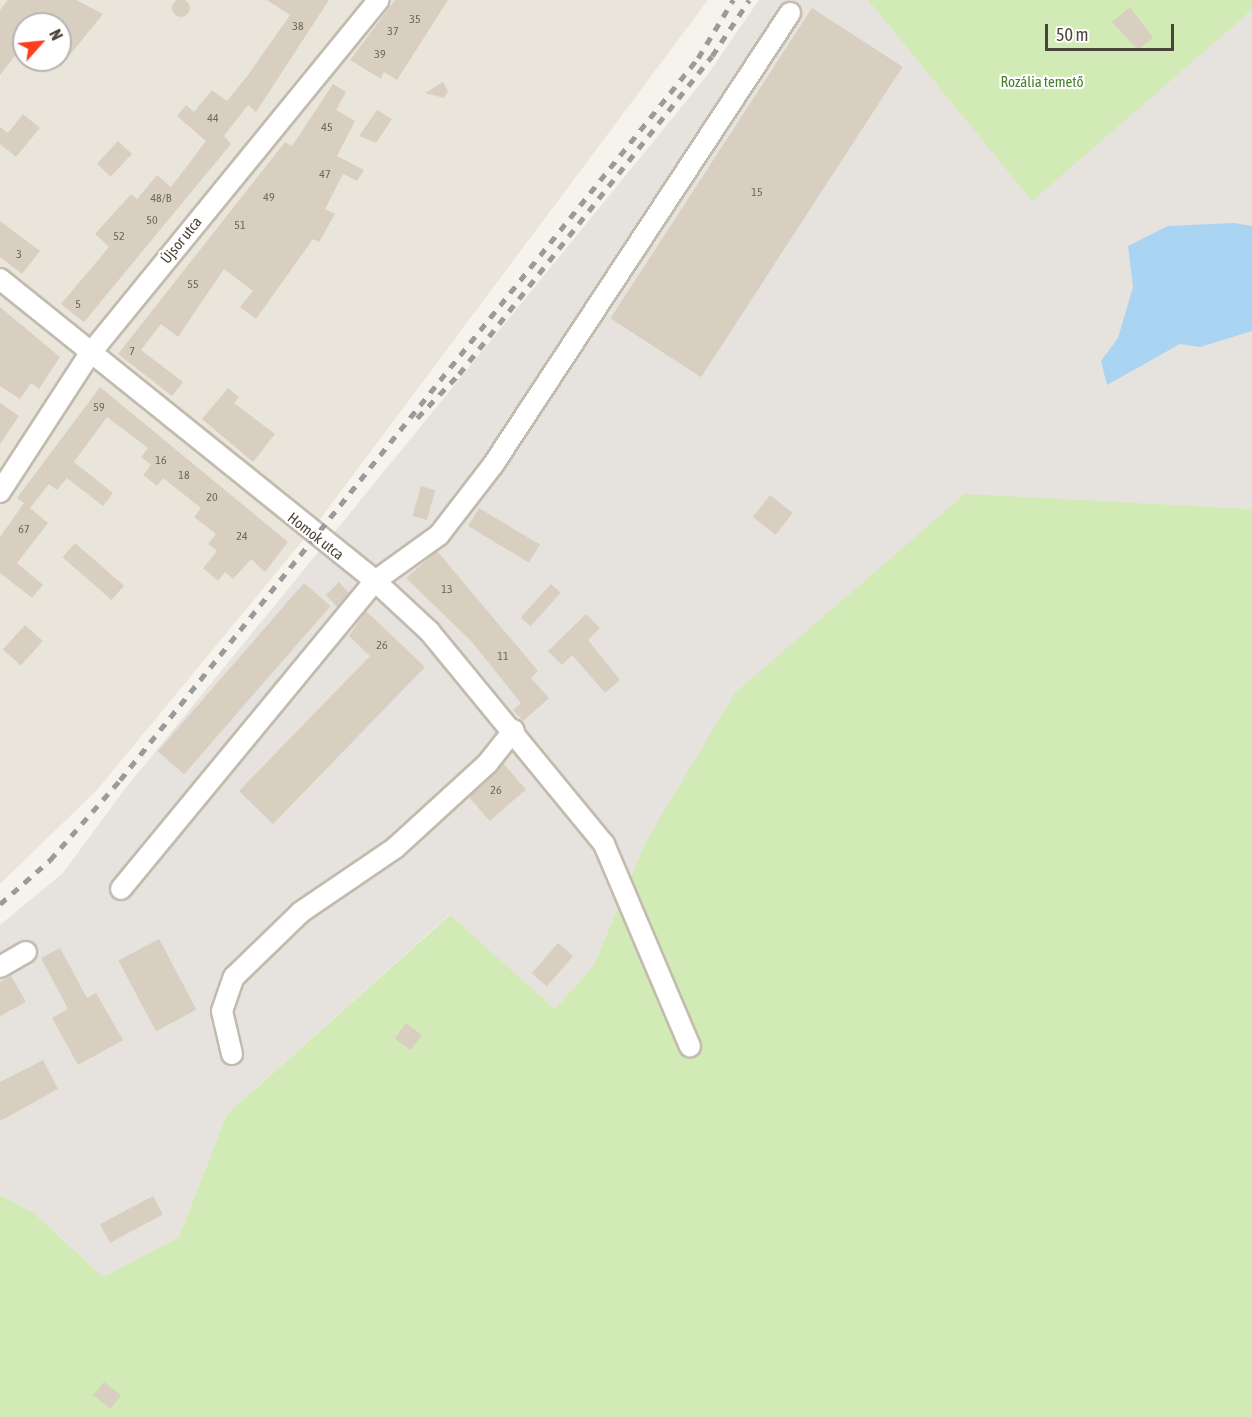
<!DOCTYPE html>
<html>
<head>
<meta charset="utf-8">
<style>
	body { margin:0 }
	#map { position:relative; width:1252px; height:1417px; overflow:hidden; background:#f6f3ec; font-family:"Asap Condensed",sans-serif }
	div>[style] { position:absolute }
	.residential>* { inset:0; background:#eae5da }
	.industrial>* { inset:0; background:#e6e2dd }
	.green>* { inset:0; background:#d2eab5 }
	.water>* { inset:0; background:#a9d4f2 }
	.building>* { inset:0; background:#d8cfc1; transform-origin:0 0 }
	.round { border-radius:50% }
	.roads { filter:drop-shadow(2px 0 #c2bbae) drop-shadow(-2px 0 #c2bbae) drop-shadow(0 2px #c2bbae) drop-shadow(0 -2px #c2bbae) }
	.minor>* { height:20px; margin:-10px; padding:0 10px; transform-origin:10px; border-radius:10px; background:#fff }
	.rail>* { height:4.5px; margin-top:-2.25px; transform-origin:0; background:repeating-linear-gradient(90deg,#9a9a9a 0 8px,transparent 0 16px) }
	span { translate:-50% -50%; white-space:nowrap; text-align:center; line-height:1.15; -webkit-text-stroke:4.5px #fff; paint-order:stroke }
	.number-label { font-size:12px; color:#6e675b }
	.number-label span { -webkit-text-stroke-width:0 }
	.park-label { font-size:15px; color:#4a7f2a }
	.street-label { font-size:15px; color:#4b4439 }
	.north { position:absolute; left:12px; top:12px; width:60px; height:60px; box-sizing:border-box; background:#fff; border:2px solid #b7b4b0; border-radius:50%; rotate:63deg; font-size:16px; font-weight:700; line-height:24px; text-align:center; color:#4b4439 }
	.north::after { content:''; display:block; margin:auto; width:21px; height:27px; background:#fc3f1d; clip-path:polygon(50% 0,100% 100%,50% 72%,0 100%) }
	.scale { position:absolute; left:1045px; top:24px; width:129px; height:27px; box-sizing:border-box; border:3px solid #4b4439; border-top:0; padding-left:8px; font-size:18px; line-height:21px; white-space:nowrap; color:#4b4439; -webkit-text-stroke:4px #fff; paint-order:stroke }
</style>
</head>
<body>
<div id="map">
	<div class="residential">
		<i style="clip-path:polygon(evenodd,0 0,708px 0,318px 522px,97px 790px,0 884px,0 0,24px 24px,60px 24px,60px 60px,24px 60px,24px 24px)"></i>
	</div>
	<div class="industrial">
		<i style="clip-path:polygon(759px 0,868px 0,1032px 200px,1252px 10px,1252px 509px,964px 495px,645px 843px,594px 965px,555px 1009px,449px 915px,227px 1114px,179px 1237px,103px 1277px,35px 1214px,0 1195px,0 925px,63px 873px,124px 790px,706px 77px)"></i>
	</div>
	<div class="green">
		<i style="clip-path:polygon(868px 0,1252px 0,1252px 10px,1032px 201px)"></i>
		<i style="clip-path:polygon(965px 494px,1252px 509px,1252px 1417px,0 1417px,0 1195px,35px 1214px,103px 1277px,179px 1237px,227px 1114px,450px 915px,555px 1009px,594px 965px,645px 843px,735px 693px)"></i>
	</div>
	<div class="water">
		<i style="clip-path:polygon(1234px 223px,1252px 226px,1252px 331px,1200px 347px,1180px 344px,1107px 385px,1101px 361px,1118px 338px,1133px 287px,1128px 246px,1168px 226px)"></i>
	</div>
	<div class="building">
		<i class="round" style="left:172px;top:-1px;width:18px;height:18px"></i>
		<i style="clip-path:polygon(8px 0,76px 0,103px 14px,60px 67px,60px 24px,24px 24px,24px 44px,0 75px,0 10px)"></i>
		<i style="clip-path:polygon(267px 0,329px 0,256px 112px,248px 105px,224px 136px,231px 144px,84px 322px,61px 304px,109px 247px,95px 234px,131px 194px,137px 199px,157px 175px,171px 187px,206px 141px,177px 116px,186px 105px,194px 112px,212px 90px,227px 101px,248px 75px,290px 15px)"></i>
		<i style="clip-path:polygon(395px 0,448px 0,397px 80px,384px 72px,381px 79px,350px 60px)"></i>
		<i style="clip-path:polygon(1130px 7px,1153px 38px,1138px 50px,1112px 22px)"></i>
		<i style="left:812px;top:8px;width:108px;height:370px;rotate:33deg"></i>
		<i style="clip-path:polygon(443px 82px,448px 91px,444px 98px,425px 93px)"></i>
		<i style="clip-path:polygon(333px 84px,346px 92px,336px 110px,355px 121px,337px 156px,364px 170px,357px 181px,343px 174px,325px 209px,335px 214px,319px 242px,313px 239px,256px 319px,240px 307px,253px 291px,224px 269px,178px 337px,161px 324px,141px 350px,183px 382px,172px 396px,118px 354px,285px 142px,292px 146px)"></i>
		<i style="clip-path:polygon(377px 110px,392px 119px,376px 143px,359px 136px)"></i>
		<i style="clip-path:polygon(23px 114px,40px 128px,16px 157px,0 144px,0 127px,8px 133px)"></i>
		<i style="left:118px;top:141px;width:19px;height:31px;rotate:43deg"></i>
		<i style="clip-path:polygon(0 221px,40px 251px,22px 274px,0 257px)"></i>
		<i style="clip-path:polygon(0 307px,60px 357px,39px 389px,31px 383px,20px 399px,0 386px)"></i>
		<i style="clip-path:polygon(100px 387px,288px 542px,265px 572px,251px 559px,233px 579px,225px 572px,218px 581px,203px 568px,217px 551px,208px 544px,216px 534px,194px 517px,201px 508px,163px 478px,157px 486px,143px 475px,151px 465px,141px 457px,148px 448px,107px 417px,74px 462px,113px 493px,103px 506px,67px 478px,57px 490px,49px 484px,30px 508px,48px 523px,17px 563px,43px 585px,32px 598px,0 573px,0 537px,24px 503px,17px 498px)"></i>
		<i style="clip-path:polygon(228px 388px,239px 397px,234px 403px,275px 434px,253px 462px,202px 419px)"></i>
		<i style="clip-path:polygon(0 403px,19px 416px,0 444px)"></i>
		<i style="left:421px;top:486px;width:15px;height:31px;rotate:16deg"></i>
		<i style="left:770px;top:495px;width:29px;height:28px;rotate:38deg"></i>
		<i style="left:479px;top:508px;width:71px;height:21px;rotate:31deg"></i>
		<i style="left:75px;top:543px;width:65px;height:19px;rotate:41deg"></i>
		<i style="clip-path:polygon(437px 551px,538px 671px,531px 678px,549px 698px,523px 721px,513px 710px,521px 703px,471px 641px,406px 578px)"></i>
		<i style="clip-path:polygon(339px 582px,349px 593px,338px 608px,326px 595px)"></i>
		<i style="left:304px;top:583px;width:35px;height:223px;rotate:41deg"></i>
		<i style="left:551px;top:584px;width:13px;height:45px;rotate:42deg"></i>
		<i style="clip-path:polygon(366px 611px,425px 667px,273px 824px,239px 791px,370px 656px,349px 636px)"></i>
		<i style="clip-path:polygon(586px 614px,600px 628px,588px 640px,620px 680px,605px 693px,572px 655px,562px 665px,548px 651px)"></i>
		<i style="left:25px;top:625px;width:24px;height:33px;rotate:42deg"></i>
		<i style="left:503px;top:763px;width:35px;height:48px;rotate:49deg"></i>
		<i style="left:159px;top:939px;width:80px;height:46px;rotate:62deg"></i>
		<i style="left:558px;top:943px;width:20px;height:40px;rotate:41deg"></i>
		<i style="clip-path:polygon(60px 948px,87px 998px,96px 993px,123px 1040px,78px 1065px,52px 1018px,68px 1009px,41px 958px)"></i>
		<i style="clip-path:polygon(11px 976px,26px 1002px,0 1016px,0 982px)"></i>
		<i style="left:406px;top:1023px;width:20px;height:19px;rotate:37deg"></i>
		<i style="clip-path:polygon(43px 1060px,58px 1089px,0 1121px,0 1082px)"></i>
		<i style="left:153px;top:1196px;width:21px;height:60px;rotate:62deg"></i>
		<i style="left:104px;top:1382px;width:22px;height:17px;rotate:39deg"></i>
	</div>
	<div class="roads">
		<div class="minor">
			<i style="left:0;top:279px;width:481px;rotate:38.8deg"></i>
			<i style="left:375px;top:581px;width:74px;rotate:42.8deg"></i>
			<i style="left:429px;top:631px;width:276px;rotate:50.6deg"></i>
			<i style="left:604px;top:844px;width:220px;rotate:67deg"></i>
			<i style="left:0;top:492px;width:163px;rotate:-57deg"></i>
			<i style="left:89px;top:355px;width:458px;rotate:-50.8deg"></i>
			<i style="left:121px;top:889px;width:399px;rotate:-50.5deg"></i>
			<i style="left:375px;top:581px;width:79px;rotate:-35.7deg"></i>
			<i style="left:439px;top:535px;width:88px;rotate:-52.4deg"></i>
			<i style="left:493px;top:465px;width:541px;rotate:-56.69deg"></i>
			<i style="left:0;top:967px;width:30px;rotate:-30deg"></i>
			<i style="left:232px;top:1054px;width:44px;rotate:-103.1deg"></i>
			<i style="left:222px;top:1011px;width:36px;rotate:-71deg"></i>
			<i style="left:234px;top:977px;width:93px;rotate:-44.1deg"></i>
			<i style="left:301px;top:912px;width:114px;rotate:-34.2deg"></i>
			<i style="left:395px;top:848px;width:125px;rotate:-42.4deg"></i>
			<i style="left:487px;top:764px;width:43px;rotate:-51.5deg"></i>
		</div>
	</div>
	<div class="rail">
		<i style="left:417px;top:418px;width:61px;rotate:-46.3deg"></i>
		<i style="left:459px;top:374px;width:406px;rotate:-51.5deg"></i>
		<i style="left:712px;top:56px;width:67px;rotate:-56.5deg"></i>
		<i style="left:0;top:904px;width:67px;rotate:-41.3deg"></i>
		<i style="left:50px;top:860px;width:106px;rotate:-48.8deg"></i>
		<i style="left:120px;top:780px;width:925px;rotate:-51.32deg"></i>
		<i style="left:698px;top:58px;width:68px;rotate:-58.9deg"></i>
	</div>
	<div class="number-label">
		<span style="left:415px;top:20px">35</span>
		<span style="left:298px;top:27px">38</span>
		<span style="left:393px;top:32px">37</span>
		<span style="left:380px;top:55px">39</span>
		<span style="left:213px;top:119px">44</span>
		<span style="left:327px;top:128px">45</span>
		<span style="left:325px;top:175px">47</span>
		<span style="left:757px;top:193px">15</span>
		<span style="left:269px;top:198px">49</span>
		<span style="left:161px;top:199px">48/B</span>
		<span style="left:152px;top:221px">50</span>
		<span style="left:240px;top:226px">51</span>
		<span style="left:119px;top:237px">52</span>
		<span style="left:19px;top:255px">3</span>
		<span style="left:193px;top:285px">55</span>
		<span style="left:78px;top:305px">5</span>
		<span style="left:132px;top:352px">7</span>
		<span style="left:99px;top:408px">59</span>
		<span style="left:161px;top:461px">16</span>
		<span style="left:184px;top:476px">18</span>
		<span style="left:212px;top:498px">20</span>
		<span style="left:24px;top:530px">67</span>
		<span style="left:242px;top:537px">24</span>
		<span style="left:447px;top:590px">13</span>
		<span style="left:382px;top:646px">26</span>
		<span style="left:503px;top:657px">11</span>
		<span style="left:496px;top:791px">26</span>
	</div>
	<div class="park-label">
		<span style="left:1042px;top:82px">Rozália temető</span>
	</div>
	<div class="street-label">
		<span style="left:181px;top:240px;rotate:-51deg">Újsor utca</span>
		<span style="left:316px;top:536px;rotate:38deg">Homok utca</span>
	</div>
	<div class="north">N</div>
	<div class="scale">50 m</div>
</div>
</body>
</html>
